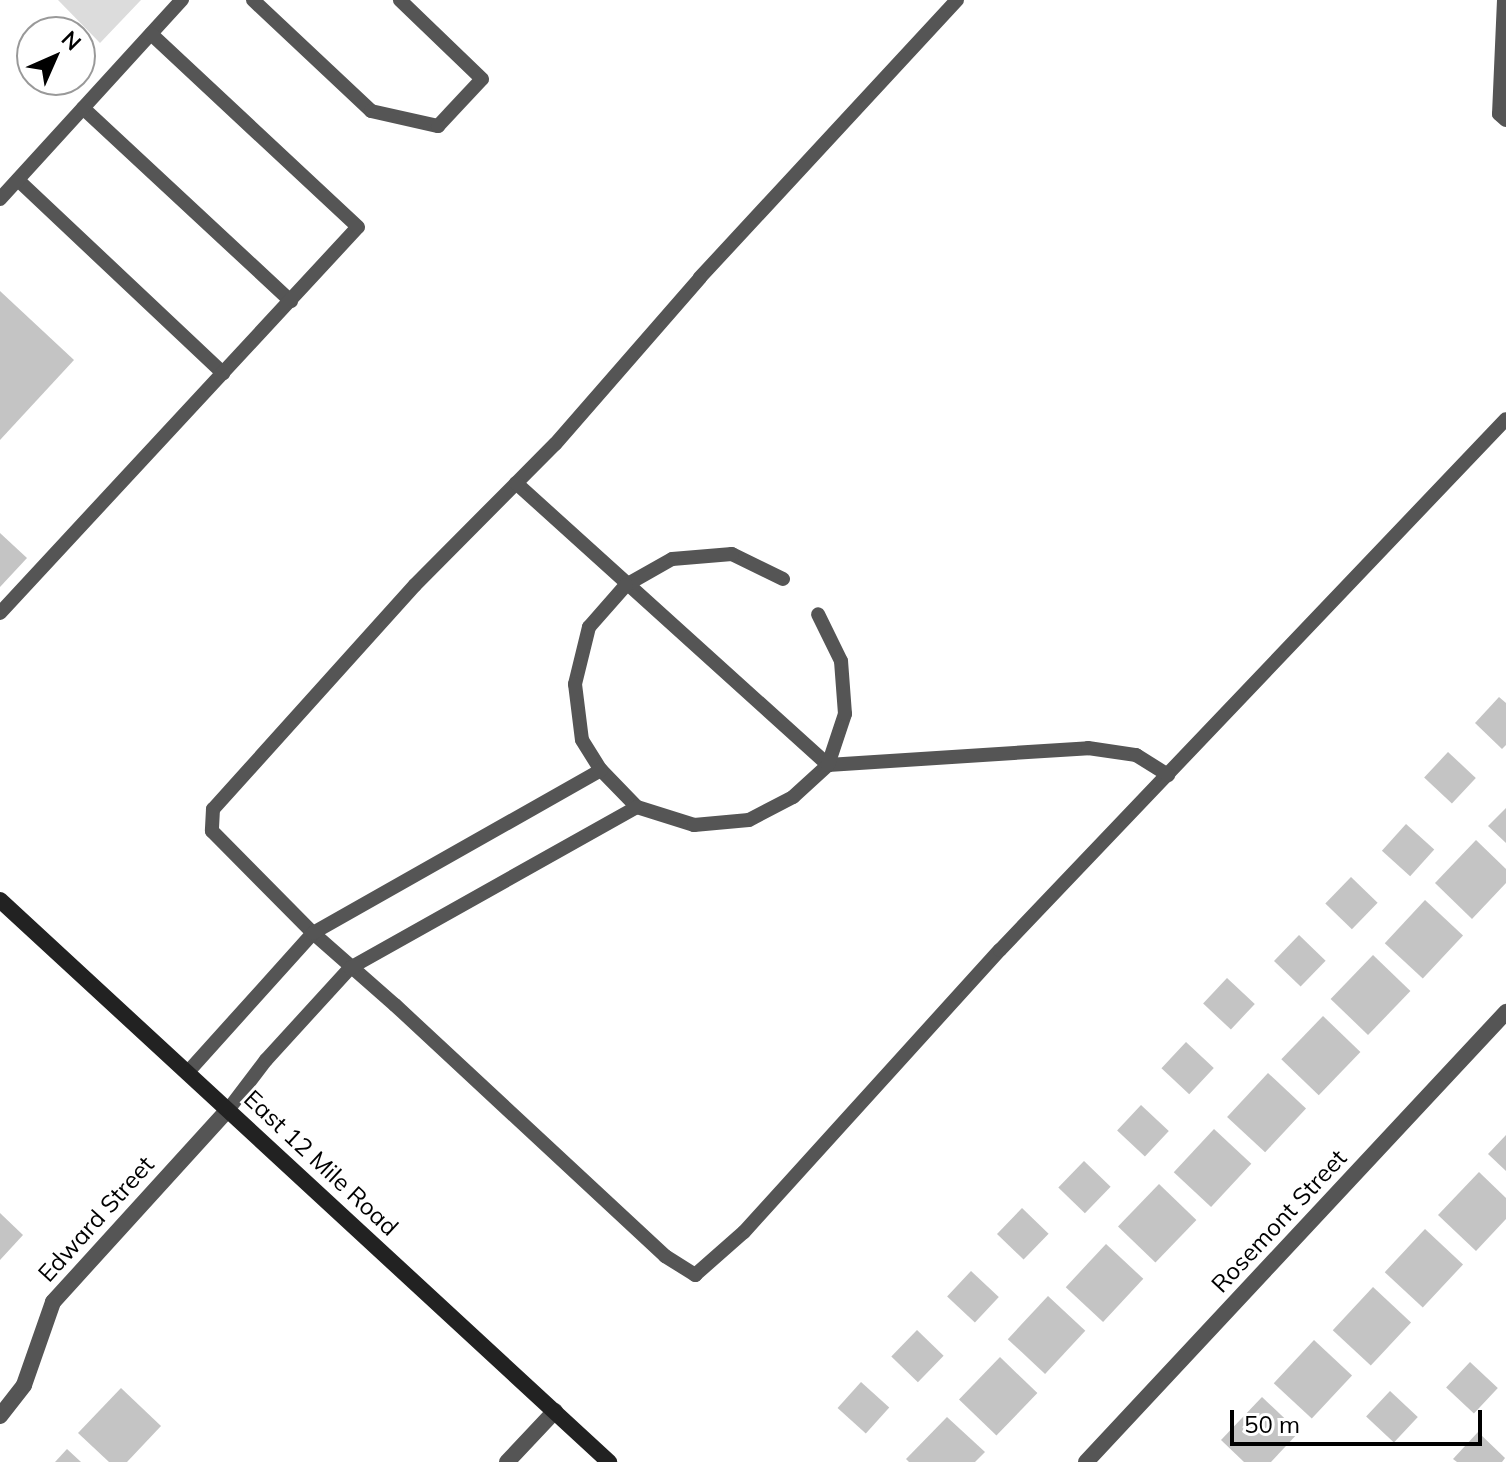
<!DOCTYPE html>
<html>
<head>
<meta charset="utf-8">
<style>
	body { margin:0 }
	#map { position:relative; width:1506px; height:1462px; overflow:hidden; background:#fff; font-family:Mulish,sans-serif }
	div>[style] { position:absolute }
	.green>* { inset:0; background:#dcdcdc }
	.building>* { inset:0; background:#c4c4c4; transform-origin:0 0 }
	.service>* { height:14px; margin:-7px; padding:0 7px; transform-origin:7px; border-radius:7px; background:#555 }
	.minor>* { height:16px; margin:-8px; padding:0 8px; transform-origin:8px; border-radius:8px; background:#555 }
	.secondary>* { height:16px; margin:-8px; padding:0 8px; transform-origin:8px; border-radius:8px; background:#222 }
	span { translate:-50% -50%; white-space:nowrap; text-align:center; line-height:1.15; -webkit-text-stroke:6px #fff; paint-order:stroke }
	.street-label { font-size:24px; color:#000 }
	.north { position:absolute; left:16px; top:16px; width:80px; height:80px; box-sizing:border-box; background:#fff; border:2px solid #999; border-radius:50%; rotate:45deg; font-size:22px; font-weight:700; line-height:32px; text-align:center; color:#000 }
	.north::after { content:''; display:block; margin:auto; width:28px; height:36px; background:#000; clip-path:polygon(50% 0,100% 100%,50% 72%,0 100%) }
	.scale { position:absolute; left:1230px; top:1410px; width:252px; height:36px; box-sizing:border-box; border:4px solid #000; border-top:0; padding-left:10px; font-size:24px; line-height:28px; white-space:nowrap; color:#000; -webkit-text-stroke:6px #fff; paint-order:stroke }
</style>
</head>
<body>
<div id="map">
	<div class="green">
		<i style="clip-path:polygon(58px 0,141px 0,100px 43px)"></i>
	</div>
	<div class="building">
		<i style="clip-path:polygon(0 291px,74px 360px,0 440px)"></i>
		<i style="clip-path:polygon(0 533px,27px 558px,0 587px)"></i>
		<i style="clip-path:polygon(1499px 697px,1506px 703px,1506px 745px,1502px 749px,1475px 723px)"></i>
		<i style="left:1448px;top:752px;width:38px;height:35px;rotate:43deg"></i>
		<i style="clip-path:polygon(1506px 808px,1506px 843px,1488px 826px)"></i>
		<i style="left:1406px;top:824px;width:38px;height:36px;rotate:42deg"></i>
		<i style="clip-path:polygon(1476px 840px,1506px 869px,1506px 883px,1472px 919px,1435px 883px)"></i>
		<i style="left:1351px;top:877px;width:37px;height:37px;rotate:44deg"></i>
		<i style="left:1425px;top:900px;width:52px;height:59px;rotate:43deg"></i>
		<i style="left:1299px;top:935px;width:37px;height:36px;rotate:44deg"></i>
		<i style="left:1373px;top:955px;width:52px;height:61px;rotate:44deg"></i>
		<i style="left:1227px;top:978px;width:38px;height:35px;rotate:43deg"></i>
		<i style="left:1323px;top:1016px;width:52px;height:60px;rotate:44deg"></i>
		<i style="left:1186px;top:1042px;width:38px;height:36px;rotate:43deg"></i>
		<i style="left:1268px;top:1073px;width:52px;height:60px;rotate:43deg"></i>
		<i style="left:1141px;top:1105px;width:38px;height:35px;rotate:43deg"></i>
		<i style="left:1214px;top:1129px;width:51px;height:59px;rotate:43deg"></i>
		<i style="clip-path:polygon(1506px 1135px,1506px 1171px,1488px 1154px)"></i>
		<i style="left:1084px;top:1161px;width:37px;height:37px;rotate:44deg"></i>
		<i style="clip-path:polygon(1479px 1172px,1506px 1198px,1506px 1219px,1476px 1251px,1438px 1215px)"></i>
		<i style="left:1159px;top:1184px;width:52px;height:59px;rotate:44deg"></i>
		<i style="left:1022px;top:1208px;width:37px;height:36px;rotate:44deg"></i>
		<i style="clip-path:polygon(0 1213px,23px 1235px,0 1260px)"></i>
		<i style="left:1425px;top:1229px;width:52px;height:59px;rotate:43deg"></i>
		<i style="left:1106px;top:1244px;width:51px;height:59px;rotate:43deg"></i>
		<i style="left:971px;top:1271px;width:38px;height:35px;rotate:43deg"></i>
		<i style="left:1373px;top:1287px;width:52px;height:59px;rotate:43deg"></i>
		<i style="left:1048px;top:1296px;width:51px;height:59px;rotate:43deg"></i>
		<i style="left:917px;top:1330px;width:37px;height:37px;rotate:44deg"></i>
		<i style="left:1314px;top:1340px;width:52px;height:59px;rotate:43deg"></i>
		<i style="left:1000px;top:1357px;width:52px;height:59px;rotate:44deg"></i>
		<i style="left:1470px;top:1362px;width:38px;height:35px;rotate:43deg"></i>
		<i style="left:861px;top:1382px;width:38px;height:35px;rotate:42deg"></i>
		<i style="clip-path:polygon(121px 1388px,161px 1426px,127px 1462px,109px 1462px,78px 1433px)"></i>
		<i style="left:1390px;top:1391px;width:38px;height:35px;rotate:43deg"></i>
		<i style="clip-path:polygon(1262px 1397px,1299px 1432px,1271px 1462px,1244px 1462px,1221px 1440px)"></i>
		<i style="clip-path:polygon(947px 1417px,985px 1452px,975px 1462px,909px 1462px,906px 1459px)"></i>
		<i style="clip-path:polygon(1478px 1432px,1505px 1458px,1502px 1462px,1457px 1462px,1453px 1459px)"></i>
		<i style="clip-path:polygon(67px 1449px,81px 1462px,55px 1462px)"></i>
	</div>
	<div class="service">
		<i style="left:253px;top:0;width:162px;rotate:43.2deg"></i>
		<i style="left:371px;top:111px;width:69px;rotate:12.6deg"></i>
		<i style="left:438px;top:126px;width:64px;rotate:-46.9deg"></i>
		<i style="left:482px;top:79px;width:114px;rotate:-136.1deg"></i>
		<i style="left:957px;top:0;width:379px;rotate:132.8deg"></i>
		<i style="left:700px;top:278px;width:220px;rotate:131.1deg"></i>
		<i style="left:555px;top:444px;width:199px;rotate:134.8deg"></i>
		<i style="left:415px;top:585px;width:302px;rotate:132deg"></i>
		<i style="left:213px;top:809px;width:22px;rotate:93deg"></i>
		<i style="left:212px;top:831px;width:144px;rotate:45.3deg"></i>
		<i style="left:313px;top:933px;width:109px;rotate:41.3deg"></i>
		<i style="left:395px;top:1005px;width:369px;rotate:42.9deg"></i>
		<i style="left:665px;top:1256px;width:36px;rotate:32deg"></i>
		<i style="left:695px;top:1275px;width:65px;rotate:-41.3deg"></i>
		<i style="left:744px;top:1232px;width:381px;rotate:-47.8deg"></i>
		<i style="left:1000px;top:950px;width:733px;rotate:-46.38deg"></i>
		<i style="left:1504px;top:0;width:114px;rotate:92.5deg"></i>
		<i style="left:1499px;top:114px;width:9px;rotate:41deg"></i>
		<i style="left:83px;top:108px;width:284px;rotate:42.9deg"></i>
		<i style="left:18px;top:180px;width:282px;rotate:43.3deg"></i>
		<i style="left:0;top:199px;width:270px;rotate:-47.6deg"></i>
		<i style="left:516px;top:483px;width:421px;rotate:42.1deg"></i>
		<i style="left:828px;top:765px;width:261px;rotate:-3.7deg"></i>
		<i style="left:1088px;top:748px;width:49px;rotate:8.3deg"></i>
		<i style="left:1136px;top:755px;width:38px;rotate:32deg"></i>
		<i style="left:783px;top:579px;width:57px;rotate:-153.9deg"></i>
		<i style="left:732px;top:554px;width:60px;rotate:175.2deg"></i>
		<i style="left:672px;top:559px;width:53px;rotate:150.5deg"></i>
		<i style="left:626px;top:585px;width:56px;rotate:131.4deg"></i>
		<i style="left:589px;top:627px;width:59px;rotate:103.8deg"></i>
		<i style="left:575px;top:684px;width:56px;rotate:82.9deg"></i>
		<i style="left:582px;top:740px;width:36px;rotate:58deg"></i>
		<i style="left:601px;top:770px;width:52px;rotate:45.8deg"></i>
		<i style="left:637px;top:807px;width:60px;rotate:17.5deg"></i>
		<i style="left:694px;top:825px;width:55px;rotate:-5.2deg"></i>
		<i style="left:749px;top:820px;width:50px;rotate:-27.6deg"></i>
		<i style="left:793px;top:797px;width:47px;rotate:-42.4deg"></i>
		<i style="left:828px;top:765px;width:54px;rotate:-71.6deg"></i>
		<i style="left:845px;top:714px;width:53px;rotate:-94.3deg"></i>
		<i style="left:841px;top:661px;width:52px;rotate:-116.1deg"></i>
		<i style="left:0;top:613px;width:526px;rotate:-47.16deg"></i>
		<i style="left:358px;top:227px;width:283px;rotate:-137deg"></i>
		<i style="left:187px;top:1073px;width:188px;rotate:-48deg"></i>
		<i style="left:313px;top:933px;width:331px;rotate:-29.5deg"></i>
		<i style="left:228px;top:1110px;width:63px;rotate:-52.8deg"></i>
		<i style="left:266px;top:1060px;width:125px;rotate:-47.6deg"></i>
		<i style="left:350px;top:968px;width:329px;rotate:-29.3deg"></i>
	</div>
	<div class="minor">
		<i style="left:0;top:1416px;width:39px;rotate:-52deg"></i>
		<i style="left:24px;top:1385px;width:88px;rotate:-70.7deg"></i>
		<i style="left:53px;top:1302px;width:260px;rotate:-47.7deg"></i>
		<i style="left:507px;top:1462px;width:70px;rotate:-46.7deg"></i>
		<i style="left:1086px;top:1462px;width:616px;rotate:-46.97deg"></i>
	</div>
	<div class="secondary">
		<i style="left:0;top:900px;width:829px;rotate:42.7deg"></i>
	</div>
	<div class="street-label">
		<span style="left:321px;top:1163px;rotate:43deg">East 12 Mile Road</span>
		<span style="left:96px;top:1219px;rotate:-48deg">Edward Street</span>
		<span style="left:1279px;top:1221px;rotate:-47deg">Rosemont Street</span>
	</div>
	<div class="north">N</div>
	<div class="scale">50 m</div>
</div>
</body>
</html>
